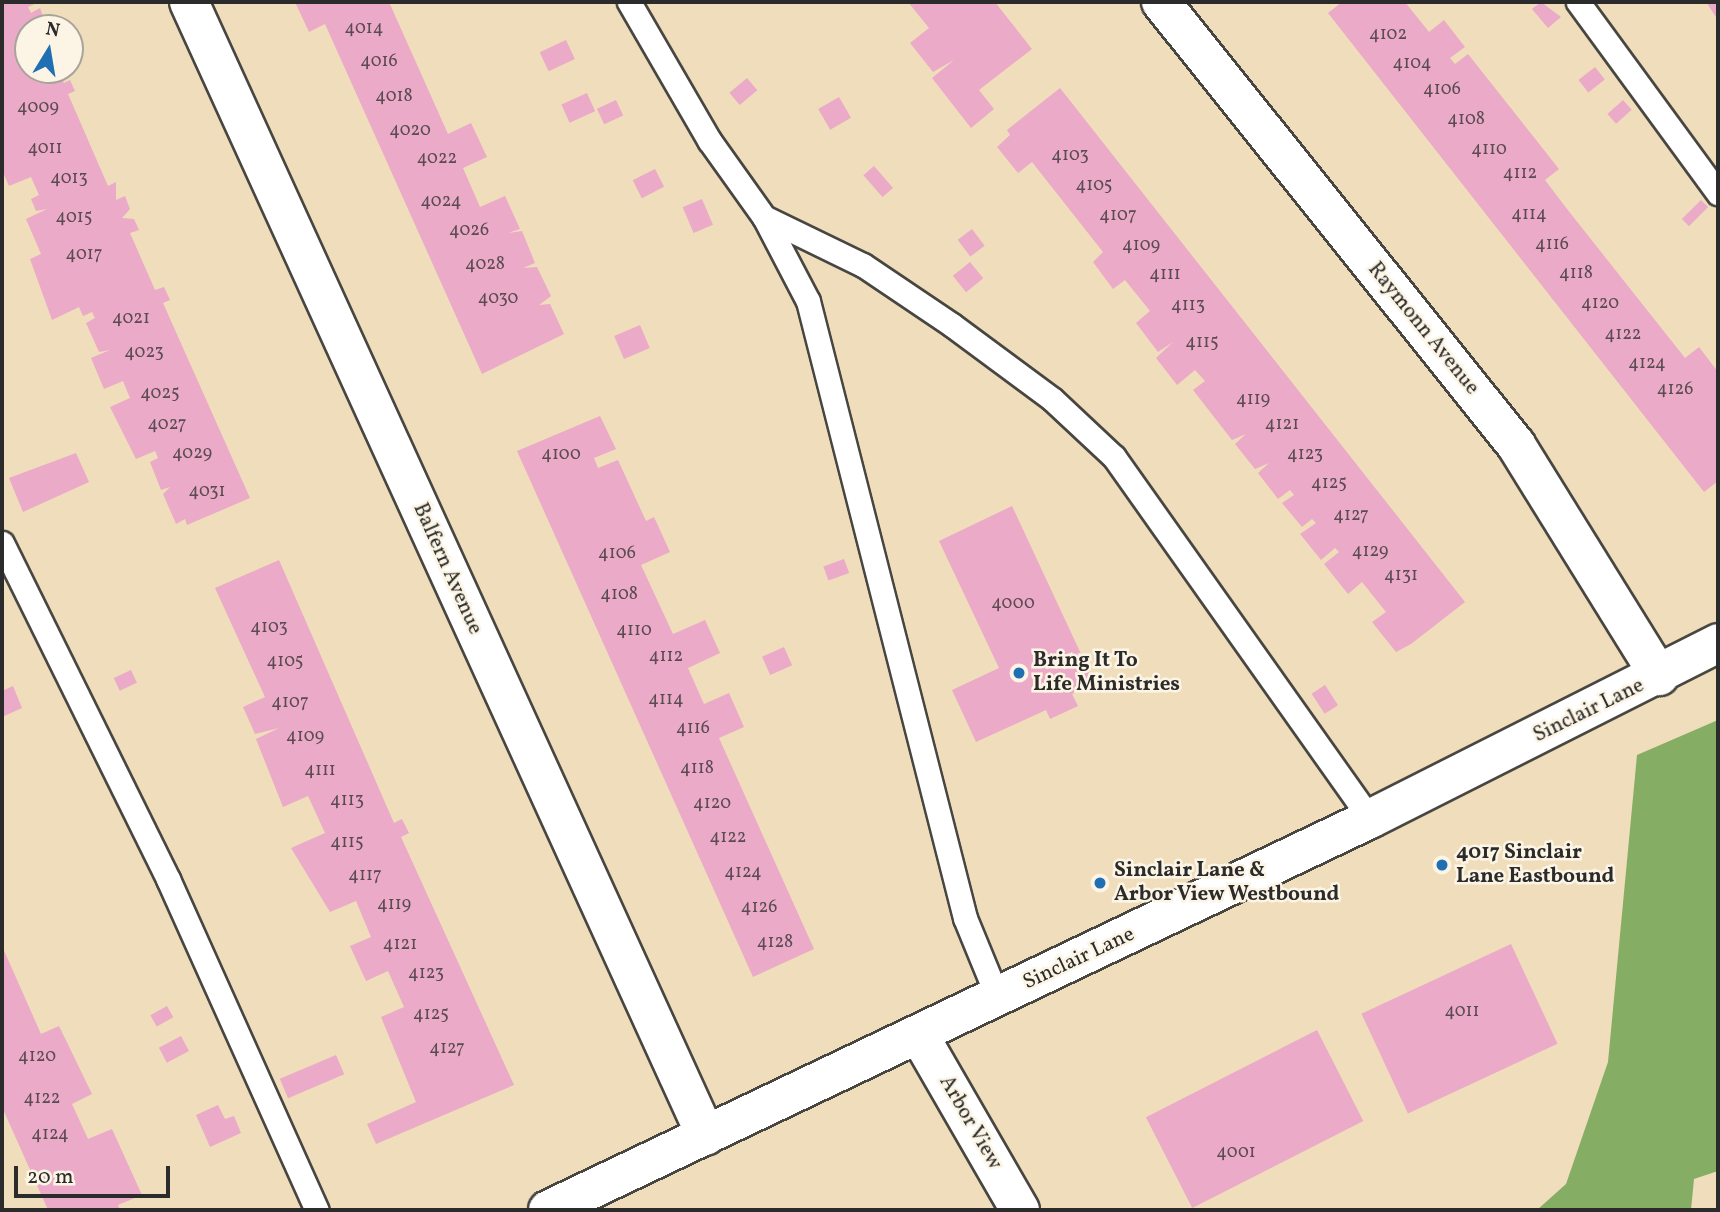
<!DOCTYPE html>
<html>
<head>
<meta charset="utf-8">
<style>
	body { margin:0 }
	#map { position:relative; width:1720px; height:1212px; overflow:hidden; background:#efddbb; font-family:Vollkorn,serif }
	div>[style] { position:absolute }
	.forest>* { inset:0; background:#86ad64 }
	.building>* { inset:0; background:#ebaac7; transform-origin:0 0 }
	.roads { filter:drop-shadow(2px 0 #484641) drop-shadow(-2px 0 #484641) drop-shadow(0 2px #484641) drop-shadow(0 -2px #484641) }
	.lane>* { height:23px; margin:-11.5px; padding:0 11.5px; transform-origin:11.5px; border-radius:11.5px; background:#fff }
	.street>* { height:38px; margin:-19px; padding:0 19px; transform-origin:19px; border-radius:19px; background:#fff }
	.secondary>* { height:38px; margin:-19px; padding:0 19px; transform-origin:19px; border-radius:19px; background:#fff }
	.dots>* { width:19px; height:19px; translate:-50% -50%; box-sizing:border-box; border:4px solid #fcf5e5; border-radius:50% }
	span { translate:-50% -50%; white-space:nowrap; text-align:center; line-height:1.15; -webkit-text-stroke:5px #fcf5e5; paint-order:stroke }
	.number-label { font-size:18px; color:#5b4b52 }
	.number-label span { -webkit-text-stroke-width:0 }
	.street-label { font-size:21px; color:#2b2b2b }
	.poi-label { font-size:21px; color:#2b2b2b; font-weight:700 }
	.left { translate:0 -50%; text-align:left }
	.frame { position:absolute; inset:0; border:4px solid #2b2b2b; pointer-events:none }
	.north { position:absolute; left:14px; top:14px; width:70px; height:70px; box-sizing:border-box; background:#fcf5e5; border:2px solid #a8a49b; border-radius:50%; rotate:11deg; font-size:19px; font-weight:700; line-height:28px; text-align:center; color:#2b2b2b }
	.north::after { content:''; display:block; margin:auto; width:24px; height:32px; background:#1f6fb2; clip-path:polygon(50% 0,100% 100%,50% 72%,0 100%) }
	.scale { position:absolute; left:14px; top:1166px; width:156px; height:32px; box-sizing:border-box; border:4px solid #2b2b2b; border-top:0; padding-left:9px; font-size:21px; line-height:24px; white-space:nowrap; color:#2b2b2b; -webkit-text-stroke:5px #fcf5e5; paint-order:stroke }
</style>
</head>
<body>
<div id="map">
	<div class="forest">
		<i style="clip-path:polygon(1718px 720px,1718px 1171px,1694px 1179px,1691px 1210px,1537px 1210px,1566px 1184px,1608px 1062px,1637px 755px)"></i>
	</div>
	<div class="building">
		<i style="clip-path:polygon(2px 2px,39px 2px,28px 7px,31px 13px,40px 8px,45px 22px,28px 28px,28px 70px,69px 70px,59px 74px,64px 83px,70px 80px,75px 91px,68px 94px,108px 186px,116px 182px,116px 200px,125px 196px,130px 209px,122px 218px,134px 219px,139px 230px,130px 233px,155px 290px,164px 287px,170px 300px,163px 303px,250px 498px,187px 525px,185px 519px,176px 524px,163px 494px,170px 487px,161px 490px,150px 462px,158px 458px,155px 451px,136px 459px,110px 407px,130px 398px,123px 381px,104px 389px,91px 358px,110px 350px,99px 352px,86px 323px,95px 318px,92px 312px,83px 316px,79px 307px,52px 320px,30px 259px,41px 254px,26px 219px,47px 209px,36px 211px,31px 199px,39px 195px,31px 177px,9px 186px,2px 170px)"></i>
		<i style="clip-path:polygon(295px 2px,389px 2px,448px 134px,471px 123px,487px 157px,463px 168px,480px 207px,505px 196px,520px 229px,508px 233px,522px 231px,535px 263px,523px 268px,537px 267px,551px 296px,539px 305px,550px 304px,564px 334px,482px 374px,325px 24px,309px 32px)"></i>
		<i style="clip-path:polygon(908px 2px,995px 2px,1032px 49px,979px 90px,994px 109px,971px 128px,932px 78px,954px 60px,933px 72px,910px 43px,929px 28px)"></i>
		<i style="clip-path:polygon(1342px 2px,1405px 2px,1429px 32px,1444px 20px,1465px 47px,1450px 58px,1455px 64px,1468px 54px,1559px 169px,1545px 180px,1567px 209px,1685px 358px,1699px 347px,1718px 372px,1718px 481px,1704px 492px,1328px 13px)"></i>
		<i style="clip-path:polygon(1541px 2px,1561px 17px,1548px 28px,1532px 9px)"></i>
		<i style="clip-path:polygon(1706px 2px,1718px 2px,1718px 20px)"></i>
		<i style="left:566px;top:40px;width:21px;height:29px;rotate:65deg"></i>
		<i style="left:1595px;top:67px;width:16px;height:21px;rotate:52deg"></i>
		<i style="left:747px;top:78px;width:16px;height:23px;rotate:50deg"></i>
		<i style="clip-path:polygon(1060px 88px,1465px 602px,1411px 644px,1396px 652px,1372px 622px,1386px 612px,1362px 582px,1348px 594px,1324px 564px,1339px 552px,1335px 548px,1321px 560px,1300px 534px,1316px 523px,1312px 519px,1302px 527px,1282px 503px,1294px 495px,1290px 490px,1278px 499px,1258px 473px,1269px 463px,1255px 469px,1235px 444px,1246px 434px,1232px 440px,1193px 390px,1205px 381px,1195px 370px,1177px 385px,1156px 358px,1173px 342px,1158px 352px,1136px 323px,1150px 311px,1125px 280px,1113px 289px,1093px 262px,1103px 252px,1032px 162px,1018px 173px,997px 147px,1010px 135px,1007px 130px)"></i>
		<i style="left:587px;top:93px;width:20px;height:28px;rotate:66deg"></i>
		<i style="left:839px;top:97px;width:24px;height:24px;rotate:60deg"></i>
		<i style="left:616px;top:100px;width:17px;height:21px;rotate:65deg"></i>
		<i style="left:1623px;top:100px;width:13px;height:21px;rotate:48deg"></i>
		<i style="left:874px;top:166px;width:29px;height:14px;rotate:49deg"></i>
		<i style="left:655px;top:169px;width:20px;height:25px;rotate:63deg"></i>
		<i style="left:702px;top:199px;width:28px;height:21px;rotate:67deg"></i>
		<i style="left:1701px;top:200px;width:10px;height:27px;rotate:45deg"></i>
		<i style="left:972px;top:229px;width:21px;height:18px;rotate:53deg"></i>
		<i style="left:970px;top:262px;width:21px;height:22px;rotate:51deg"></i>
		<i style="left:640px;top:325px;width:25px;height:28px;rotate:67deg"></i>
		<i style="clip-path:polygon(600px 416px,616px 449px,594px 458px,598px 468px,618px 460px,646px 521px,654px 517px,670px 552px,641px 565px,673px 634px,705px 620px,720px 653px,688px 668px,704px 704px,729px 693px,744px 727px,719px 738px,814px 949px,753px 977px,517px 451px)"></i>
		<i style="clip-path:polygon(76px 453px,89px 482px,23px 512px,9px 478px)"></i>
		<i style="clip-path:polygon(1012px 506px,1095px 684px,1072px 694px,1078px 706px,1050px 719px,1046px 710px,976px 742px,952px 690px,999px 668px,939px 541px)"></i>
		<i style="left:844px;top:559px;width:15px;height:22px;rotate:70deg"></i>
		<i style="clip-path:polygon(279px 560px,394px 823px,402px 819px,409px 833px,401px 837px,514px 1085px,376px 1144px,367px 1124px,416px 1102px,381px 1017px,404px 1007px,388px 971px,366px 981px,350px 946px,371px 937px,356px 901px,330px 912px,291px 848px,325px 833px,308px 796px,283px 807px,256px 739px,279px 728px,255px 734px,243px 707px,265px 697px,215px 588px)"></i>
		<i style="left:784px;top:647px;width:20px;height:24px;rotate:66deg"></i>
		<i style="left:131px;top:670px;width:14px;height:19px;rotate:65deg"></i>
		<i style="left:1325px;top:685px;width:24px;height:16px;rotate:57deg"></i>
		<i style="clip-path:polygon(13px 686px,22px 708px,2px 717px,2px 691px)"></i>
		<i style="left:1511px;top:944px;width:110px;height:165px;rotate:65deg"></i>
		<i style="clip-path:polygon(2px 946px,41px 1034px,59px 1026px,92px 1094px,72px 1104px,88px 1139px,112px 1129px,142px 1195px,118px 1205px,120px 1210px,48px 1210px,44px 1201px,2px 1107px)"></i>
		<i style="left:167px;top:1006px;width:13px;height:19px;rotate:61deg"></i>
		<i style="left:1317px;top:1030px;width:102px;height:192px;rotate:63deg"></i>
		<i style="left:181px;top:1036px;width:17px;height:25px;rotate:62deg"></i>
		<i style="left:336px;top:1055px;width:21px;height:61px;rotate:67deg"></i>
		<i style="clip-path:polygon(218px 1105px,225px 1119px,234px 1116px,241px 1133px,210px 1147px,196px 1115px)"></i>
	</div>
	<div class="roads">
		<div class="lane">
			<i style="left:629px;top:2px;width:160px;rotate:59.9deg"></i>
			<i style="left:709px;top:140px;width:95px;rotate:54.5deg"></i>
			<i style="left:764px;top:217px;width:95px;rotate:62.4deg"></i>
			<i style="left:808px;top:301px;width:637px;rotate:75.72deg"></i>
			<i style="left:965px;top:918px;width:84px;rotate:67.7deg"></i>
			<i style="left:1578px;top:2px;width:237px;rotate:53.8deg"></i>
			<i style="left:764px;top:217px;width:110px;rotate:25.9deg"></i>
			<i style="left:863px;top:265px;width:107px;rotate:34deg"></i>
			<i style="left:952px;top:325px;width:124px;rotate:36.5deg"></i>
			<i style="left:1052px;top:399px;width:85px;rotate:43.1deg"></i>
			<i style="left:1114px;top:457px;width:443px;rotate:54.7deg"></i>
			<i style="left:2px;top:543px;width:375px;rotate:63.7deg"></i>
			<i style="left:168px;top:879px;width:363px;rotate:65.8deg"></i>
		</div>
		<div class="street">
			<i style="left:189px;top:2px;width:1246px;rotate:65.49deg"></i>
			<i style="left:1161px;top:2px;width:568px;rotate:51.29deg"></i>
			<i style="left:1516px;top:445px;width:272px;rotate:58.2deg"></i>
			<i style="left:919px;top:1035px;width:202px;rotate:60deg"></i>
		</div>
		<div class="secondary">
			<i style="left:548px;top:1210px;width:910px;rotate:-25.44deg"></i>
			<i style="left:1370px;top:819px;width:390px;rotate:-26.8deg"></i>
		</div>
	</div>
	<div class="dots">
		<i style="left:1019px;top:673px;background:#1f6fb2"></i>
		<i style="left:1442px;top:865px;background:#1f6fb2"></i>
		<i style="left:1100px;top:883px;background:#1f6fb2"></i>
	</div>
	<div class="number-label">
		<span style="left:364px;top:29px">4014</span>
		<span style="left:1388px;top:35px">4102</span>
		<span style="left:379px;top:62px">4016</span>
		<span style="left:1412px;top:64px">4104</span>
		<span style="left:1442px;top:90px">4106</span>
		<span style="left:394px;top:97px">4018</span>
		<span style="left:38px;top:108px">4009</span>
		<span style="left:1466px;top:120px">4108</span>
		<span style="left:410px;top:131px">4020</span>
		<span style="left:45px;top:149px">4011</span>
		<span style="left:1489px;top:150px">4110</span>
		<span style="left:1070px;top:156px">4103</span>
		<span style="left:437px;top:159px">4022</span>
		<span style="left:1520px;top:174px">4112</span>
		<span style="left:69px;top:179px">4013</span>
		<span style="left:1094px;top:186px">4105</span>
		<span style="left:441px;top:202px">4024</span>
		<span style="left:1529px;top:215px">4114</span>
		<span style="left:1118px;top:216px">4107</span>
		<span style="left:74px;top:218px">4015</span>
		<span style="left:469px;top:231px">4026</span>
		<span style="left:1552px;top:245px">4116</span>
		<span style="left:1141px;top:246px">4109</span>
		<span style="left:84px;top:255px">4017</span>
		<span style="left:485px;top:265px">4028</span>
		<span style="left:1576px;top:274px">4118</span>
		<span style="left:1165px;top:275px">4111</span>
		<span style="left:498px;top:299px">4030</span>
		<span style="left:1600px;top:304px">4120</span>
		<span style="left:1188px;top:306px">4113</span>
		<span style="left:131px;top:319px">4021</span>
		<span style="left:1623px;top:335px">4122</span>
		<span style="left:1202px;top:343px">4115</span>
		<span style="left:144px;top:353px">4023</span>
		<span style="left:1647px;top:364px">4124</span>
		<span style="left:1675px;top:390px">4126</span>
		<span style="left:160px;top:394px">4025</span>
		<span style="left:1253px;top:400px">4119</span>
		<span style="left:167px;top:425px">4027</span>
		<span style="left:1282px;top:425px">4121</span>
		<span style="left:192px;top:454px">4029</span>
		<span style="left:561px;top:455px">4100</span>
		<span style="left:1305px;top:455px">4123</span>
		<span style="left:1329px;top:484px">4125</span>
		<span style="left:207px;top:492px">4031</span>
		<span style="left:1351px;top:516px">4127</span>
		<span style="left:1370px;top:552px">4129</span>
		<span style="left:617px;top:554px">4106</span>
		<span style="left:1401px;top:576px">4131</span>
		<span style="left:619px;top:595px">4108</span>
		<span style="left:1013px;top:604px">4000</span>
		<span style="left:269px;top:628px">4103</span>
		<span style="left:634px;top:631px">4110</span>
		<span style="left:666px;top:657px">4112</span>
		<span style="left:285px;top:662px">4105</span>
		<span style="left:666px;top:700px">4114</span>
		<span style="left:290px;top:703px">4107</span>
		<span style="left:693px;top:729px">4116</span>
		<span style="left:305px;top:737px">4109</span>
		<span style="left:697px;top:769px">4118</span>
		<span style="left:320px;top:771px">4111</span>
		<span style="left:347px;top:801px">4113</span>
		<span style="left:712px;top:804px">4120</span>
		<span style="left:728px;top:838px">4122</span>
		<span style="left:347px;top:843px">4115</span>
		<span style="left:743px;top:873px">4124</span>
		<span style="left:365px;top:876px">4117</span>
		<span style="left:394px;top:905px">4119</span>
		<span style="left:759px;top:908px">4126</span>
		<span style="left:775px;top:943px">4128</span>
		<span style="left:400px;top:945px">4121</span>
		<span style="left:426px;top:974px">4123</span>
		<span style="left:1462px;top:1012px">4011</span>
		<span style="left:431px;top:1015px">4125</span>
		<span style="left:447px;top:1049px">4127</span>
		<span style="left:37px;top:1057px">4120</span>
		<span style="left:42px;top:1099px">4122</span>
		<span style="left:50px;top:1135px">4124</span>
		<span style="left:1236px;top:1153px">4001</span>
	</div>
	<div class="street-label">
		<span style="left:1423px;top:329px;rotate:51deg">Raymonn Avenue</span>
		<span style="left:447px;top:569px;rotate:66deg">Balfern Avenue</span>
		<span style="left:1589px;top:711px;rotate:-26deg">Sinclair Lane</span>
		<span style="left:1079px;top:959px;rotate:-25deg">Sinclair Lane</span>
		<span style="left:970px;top:1123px;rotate:60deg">Arbor View</span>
	</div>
	<div class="poi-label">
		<span class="left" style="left:1033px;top:673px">Bring It To<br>Life Ministries</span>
		<span class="left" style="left:1456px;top:865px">4017 Sinclair<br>Lane Eastbound</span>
		<span class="left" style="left:1114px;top:883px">Sinclair Lane &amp;<br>Arbor View Westbound</span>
	</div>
	<div class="frame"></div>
	<div class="north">N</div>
	<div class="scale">20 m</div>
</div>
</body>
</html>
